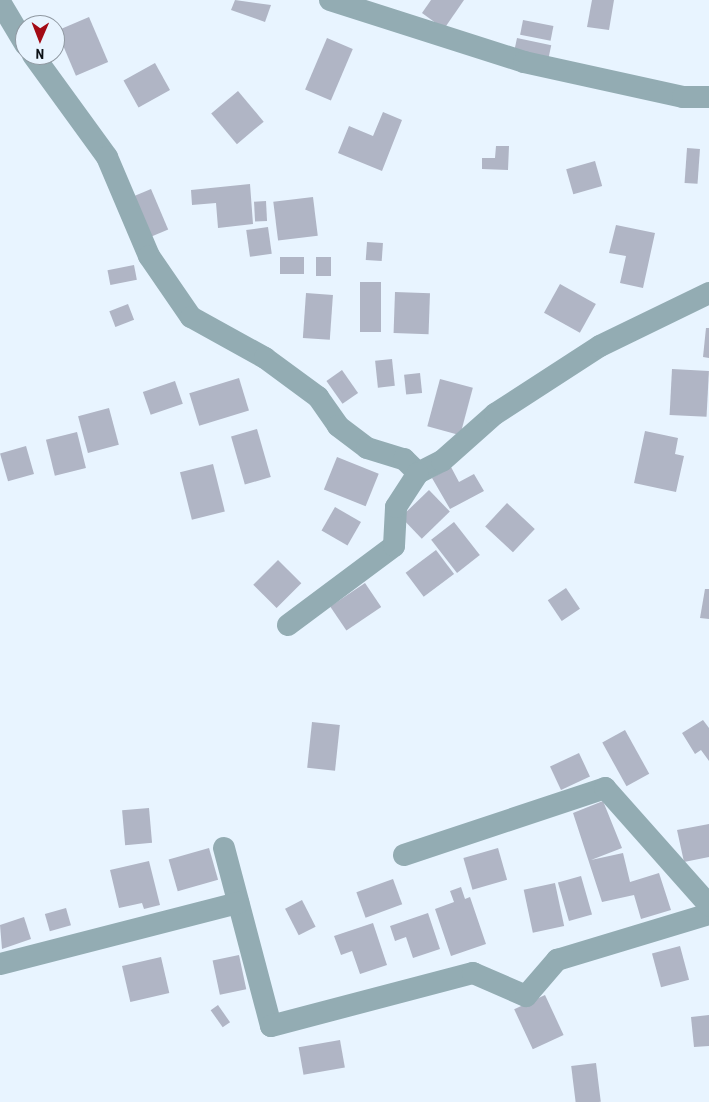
<!DOCTYPE html>
<html>
<head>
<meta charset="utf-8">
<style>
	body { margin:0 }
	#map { position:relative; width:709px; height:1102px; overflow:hidden; background:#e8f4ff; font-family:"Roboto Condensed",sans-serif }
	div>[style] { position:absolute }
	.building>* { inset:0; background:#b0b5c5; transform-origin:0 0 }
	.street>* { height:22px; margin:-11px; padding:0 11px; transform-origin:11px; border-radius:11px; background:#93acb3 }
	span { translate:-50% -50%; white-space:nowrap; text-align:center; line-height:1.15; -webkit-text-stroke:4px #e8f4ff; paint-order:stroke }
	.north { position:absolute; left:15px; top:15px; width:50px; height:50px; box-sizing:border-box; background:#e8f4ff; border:1px solid #9099a2; border-radius:50%; rotate:181deg; font-size:14px; font-weight:700; line-height:20px; text-align:center; color:#0c1116 }
	.north::after { content:''; display:block; margin:auto; width:18px; height:22px; background:#a30a15; clip-path:polygon(50% 0,100% 100%,50% 72%,0 100%) }
</style>
</head>
<body>
<div id="map">
	<div class="building">
		<i style="clip-path:polygon(235px 0,271px 5px,265px 22px,231px 10px)"></i>
		<i style="clip-path:polygon(431px 0,464px 0,444px 29px,422px 13px)"></i>
		<i style="clip-path:polygon(592px 0,614px 0,609px 30px,587px 27px)"></i>
		<i style="left:89px;top:17px;width:49px;height:35px;rotate:67deg"></i>
		<i style="left:523px;top:20px;width:31px;height:15px;rotate:11deg"></i>
		<i style="left:327px;top:38px;width:28px;height:56px;rotate:23deg"></i>
		<i style="left:517px;top:38px;width:35px;height:13px;rotate:12deg"></i>
		<i style="left:155px;top:63px;width:31px;height:36px;rotate:61deg"></i>
		<i style="left:238px;top:91px;width:40px;height:35px;rotate:50deg"></i>
		<i style="clip-path:polygon(383px 112px,402px 120px,382px 171px,338px 153px,349px 126px,373px 136px)"></i>
		<i style="clip-path:polygon(496px 146px,509px 146px,508px 170px,482px 169px,482px 158px,495px 158px)"></i>
		<i style="left:687px;top:148px;width:13px;height:35px;rotate:4deg"></i>
		<i style="left:595px;top:161px;width:26px;height:30px;rotate:74deg"></i>
		<i style="clip-path:polygon(250px 184px,253px 224px,218px 228px,216px 203px,192px 205px,191px 190px)"></i>
		<i style="left:151px;top:189px;width:44px;height:22px;rotate:67deg"></i>
		<i style="left:313px;top:197px;width:39px;height:40px;rotate:83deg"></i>
		<i style="left:266px;top:201px;width:20px;height:12px;rotate:87deg"></i>
		<i style="clip-path:polygon(616px 225px,655px 233px,643px 288px,620px 283px,626px 256px,609px 253px)"></i>
		<i style="left:268px;top:227px;width:27px;height:22px;rotate:82deg"></i>
		<i style="left:367px;top:242px;width:16px;height:18px;rotate:4deg"></i>
		<i style="left:280px;top:257px;width:24px;height:17px"></i>
		<i style="left:316px;top:257px;width:15px;height:19px"></i>
		<i style="left:134px;top:265px;width:15px;height:27px;rotate:79deg"></i>
		<i style="left:360px;top:282px;width:21px;height:50px"></i>
		<i style="left:560px;top:284px;width:41px;height:33px;rotate:29deg"></i>
		<i style="left:395px;top:292px;width:35px;height:41px;rotate:2deg"></i>
		<i style="left:306px;top:293px;width:27px;height:45px;rotate:4deg"></i>
		<i style="left:128px;top:304px;width:17px;height:20px;rotate:69deg"></i>
		<i style="clip-path:polygon(706px 328px,709px 328px,709px 358px,703px 357px)"></i>
		<i style="left:392px;top:359px;width:27px;height:17px;rotate:84deg"></i>
		<i style="left:672px;top:369px;width:37px;height:46px;rotate:3deg"></i>
		<i style="left:342px;top:370px;width:28px;height:19px;rotate:55deg"></i>
		<i style="left:420px;top:373px;width:20px;height:16px;rotate:84deg"></i>
		<i style="left:239px;top:378px;width:34px;height:52px;rotate:73deg"></i>
		<i style="left:440px;top:379px;width:34px;height:49px;rotate:15deg"></i>
		<i style="left:175px;top:381px;width:24px;height:34px;rotate:71deg"></i>
		<i style="left:109px;top:408px;width:38px;height:32px;rotate:75deg"></i>
		<i style="left:257px;top:429px;width:50px;height:27px;rotate:74deg"></i>
		<i style="clip-path:polygon(645px 431px,678px 438px,675px 454px,684px 456px,676px 492px,634px 483px)"></i>
		<i style="left:77px;top:432px;width:37px;height:32px;rotate:76deg"></i>
		<i style="left:26px;top:446px;width:29px;height:27px;rotate:74deg"></i>
		<i style="left:337px;top:457px;width:45px;height:35px;rotate:22deg"></i>
		<i style="left:213px;top:464px;width:49px;height:34px;rotate:76deg"></i>
		<i style="clip-path:polygon(451px 467px,459px 482px,474px 474px,484px 491px,450px 509px,432px 478px)"></i>
		<i style="left:429px;top:490px;width:30px;height:39px;rotate:46deg"></i>
		<i style="left:507px;top:503px;width:38px;height:32px;rotate:43deg"></i>
		<i style="left:335px;top:507px;width:30px;height:27px;rotate:30deg"></i>
		<i style="left:454px;top:522px;width:42px;height:29px;rotate:52deg"></i>
		<i style="left:436px;top:550px;width:30px;height:38px;rotate:53deg"></i>
		<i style="left:278px;top:560px;width:33px;height:35px;rotate:45deg"></i>
		<i style="left:365px;top:583px;width:29px;height:42px;rotate:56deg"></i>
		<i style="left:566px;top:588px;width:25px;height:22px;rotate:56deg"></i>
		<i style="clip-path:polygon(705px 589px,709px 589px,709px 619px,700px 618px)"></i>
		<i style="clip-path:polygon(703px 720px,709px 728px,709px 761px,701px 750px,695px 754px,682px 733px)"></i>
		<i style="left:312px;top:722px;width:28px;height:46px;rotate:6deg"></i>
		<i style="left:625px;top:730px;width:50px;height:26px;rotate:61deg"></i>
		<i style="left:579px;top:753px;width:26px;height:32px;rotate:65deg"></i>
		<i style="clip-path:polygon(603px 801px,622px 848px,591px 860px,623px 853px,630px 882px,659px 873px,671px 910px,641px 919px,634px 895px,602px 902px,573px 813px)"></i>
		<i style="left:149px;top:808px;width:35px;height:27px;rotate:85deg"></i>
		<i style="clip-path:polygon(709px 824px,709px 857px,684px 862px,677px 830px)"></i>
		<i style="left:209px;top:848px;width:33px;height:42px;rotate:74deg"></i>
		<i style="left:498px;top:848px;width:33px;height:36px;rotate:74deg"></i>
		<i style="clip-path:polygon(149px 861px,160px 905px,144px 909px,142px 903px,119px 908px,110px 870px)"></i>
		<i style="left:581px;top:876px;width:40px;height:24px;rotate:74deg"></i>
		<i style="left:393px;top:879px;width:27px;height:39px;rotate:70deg"></i>
		<i style="left:555px;top:883px;width:44px;height:32px;rotate:78deg"></i>
		<i style="clip-path:polygon(461px 887px,465px 899px,470px 897px,486px 944px,451px 956px,435px 909px,454px 902px,450px 891px)"></i>
		<i style="left:302px;top:900px;width:30px;height:19px;rotate:63deg"></i>
		<i style="left:66px;top:908px;width:18px;height:22px;rotate:74deg"></i>
		<i style="clip-path:polygon(428px 913px,440px 949px,413px 958px,406px 937px,395px 941px,390px 926px)"></i>
		<i style="clip-path:polygon(24px 917px,31px 939px,2px 949px,0 925px)"></i>
		<i style="clip-path:polygon(373px 923px,387px 965px,360px 974px,352px 951px,341px 955px,334px 936px)"></i>
		<i style="left:680px;top:946px;width:35px;height:29px;rotate:75deg"></i>
		<i style="left:239px;top:955px;width:35px;height:27px;rotate:78deg"></i>
		<i style="left:161px;top:957px;width:37px;height:40px;rotate:77deg"></i>
		<i style="left:545px;top:995px;width:44px;height:34px;rotate:65deg"></i>
		<i style="left:218px;top:1005px;width:21px;height:9px;rotate:55deg"></i>
		<i style="clip-path:polygon(709px 1015px,709px 1046px,694px 1047px,691px 1017px)"></i>
		<i style="left:340px;top:1040px;width:28px;height:42px;rotate:80deg"></i>
		<i style="left:596px;top:1063px;width:39px;height:25px;rotate:83deg"></i>
	</div>
	<div class="street">
		<i style="left:330px;top:0;width:204px;rotate:17.7deg"></i>
		<i style="left:524px;top:62px;width:163px;rotate:12.4deg"></i>
		<i style="left:683px;top:97px;width:26px"></i>
		<i style="left:0;top:2px;width:49px;rotate:59.2deg"></i>
		<i style="left:33px;top:55px;width:126px;rotate:54deg"></i>
		<i style="left:107px;top:157px;width:108px;rotate:67deg"></i>
		<i style="left:149px;top:256px;width:74px;rotate:55.5deg"></i>
		<i style="left:191px;top:317px;width:85px;rotate:29deg"></i>
		<i style="left:265px;top:358px;width:66px;rotate:36.3deg"></i>
		<i style="left:318px;top:397px;width:35px;rotate:55deg"></i>
		<i style="left:338px;top:426px;width:36px;rotate:37deg"></i>
		<i style="left:367px;top:448px;width:39px;rotate:17deg"></i>
		<i style="left:404px;top:459px;width:20px;rotate:45deg"></i>
		<i style="left:418px;top:473px;width:27px;rotate:-27deg"></i>
		<i style="left:442px;top:461px;width:71px;rotate:-41.6deg"></i>
		<i style="left:495px;top:414px;width:125px;rotate:-32.9deg"></i>
		<i style="left:600px;top:346px;width:121px;rotate:-25.9deg"></i>
		<i style="left:288px;top:625px;width:132px;rotate:-36.7deg"></i>
		<i style="left:394px;top:546px;width:39px;rotate:-87deg"></i>
		<i style="left:396px;top:507px;width:40px;rotate:-57.1deg"></i>
		<i style="left:224px;top:848px;width:184px;rotate:75.2deg"></i>
		<i style="left:271px;top:1026px;width:209px;rotate:-14.7deg"></i>
		<i style="left:473px;top:973px;width:58px;rotate:23.5deg"></i>
		<i style="left:526px;top:996px;width:48px;rotate:-49.3deg"></i>
		<i style="left:557px;top:960px;width:159px;rotate:-16.8deg"></i>
		<i style="left:404px;top:855px;width:212px;rotate:-18.4deg"></i>
		<i style="left:605px;top:788px;width:157px;rotate:48.4deg"></i>
		<i style="left:0;top:964px;width:246px;rotate:-14.4deg"></i>
	</div>
	<div class="north">N</div>
</div>
</body>
</html>
